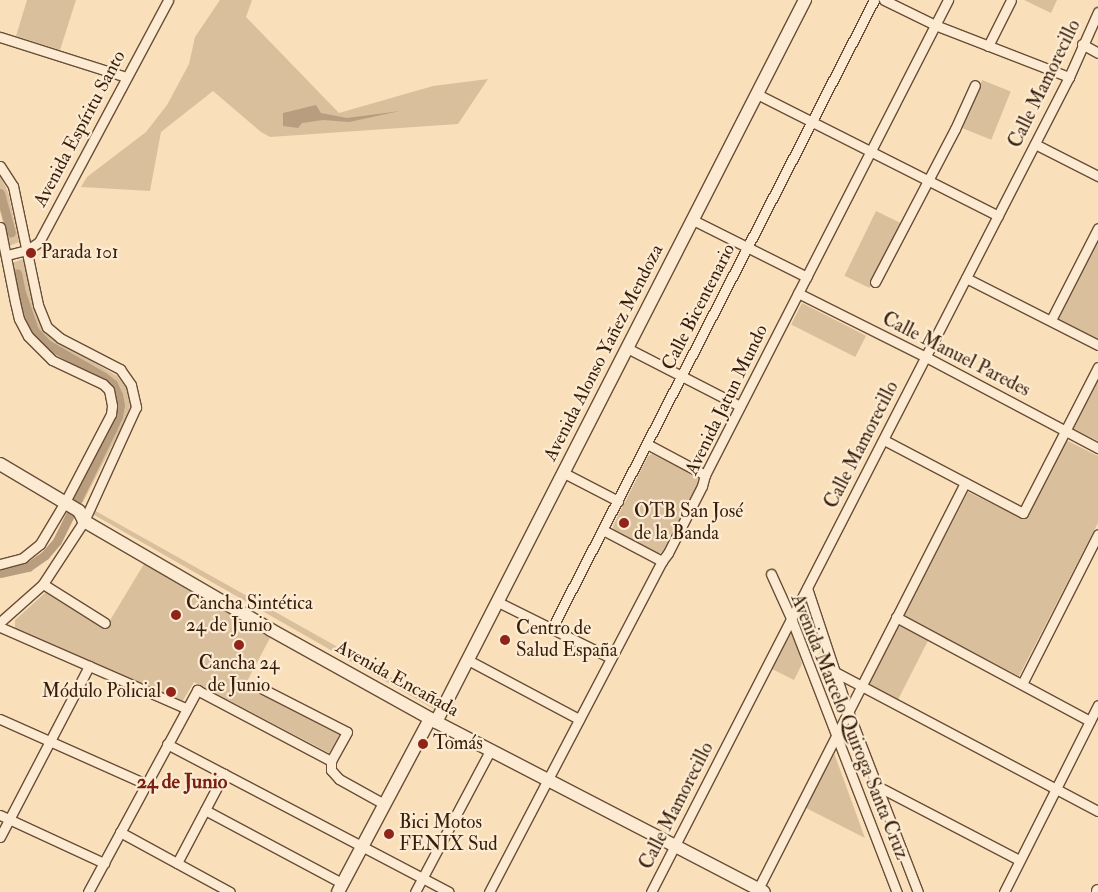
<!DOCTYPE html>
<html>
<head>
<meta charset="utf-8">
<style>
	body { margin:0 }
	#map { position:relative; width:1098px; height:892px; overflow:hidden; background:#fae0ba; font-family:"IM FELL Double Pica",serif }
	div>[style] { position:absolute }
	.green>* { inset:0; background:#d9bf9c; transform-origin:0 0 }
	.water>* { inset:0; background:#b89e7e }
	.canal>* { height:9px; margin:-4.5px; padding:0 4.5px; transform-origin:4.5px; border-radius:4.5px; background:#b89e7e }
	.roads { filter:drop-shadow(1px 0 #684e37) drop-shadow(-1px 0 #684e37) drop-shadow(0 1px #684e37) drop-shadow(0 -1px #684e37) }
	.street>* { height:9px; margin:-4.5px; padding:0 4.5px; transform-origin:4.5px; border-radius:4.5px; background:#fcebd2 }
	.secondary>* { height:12px; margin:-6px; padding:0 6px; transform-origin:6px; border-radius:6px; background:#fcebd2 }
	.dots>* { width:14px; height:14px; translate:-50% -50%; box-sizing:border-box; border:2px solid #fcebd2; border-radius:50% }
	span { translate:-50% -50%; white-space:nowrap; text-align:center; line-height:1.15; -webkit-text-stroke:4.5px #fcebd2; paint-order:stroke }
	.street-label { font-size:19px; color:#371e0b }
	.poi-label { font-size:19px; color:#371e0b }
	.left { translate:0 -50%; text-align:left }
	.right { translate:-100% -50%; text-align:right }
	.neighbourhood-label { font-size:20px; color:#7a1f14; font-weight:700 }
</style>
</head>
<body>
<div id="map">
	<div class="green">
		<i style="clip-path:polygon(27px 0,76px 0,60px 50px,16px 36px)"></i>
		<i style="clip-path:polygon(220px 0,252px 0,246px 17px,339px 113px,433px 86px,488px 79px,458px 124px,270px 137px,261px 132px,213px 91px,161px 132px,150px 191px,81px 187px,87px 177px,146px 132px,167px 105px,189px 64px,195px 37px)"></i>
		<i style="clip-path:polygon(1024px 0,1057px 0,1051px 13px)"></i>
		<i style="left:982px;top:80px;width:31px;height:52px;rotate:22deg"></i>
		<i style="clip-path:polygon(0 176px,8px 192px,19px 242px,9px 246px,0 211px)"></i>
		<i style="left:876px;top:211px;width:28px;height:72px;rotate:26deg"></i>
		<i style="clip-path:polygon(1098px 239px,1098px 340px,1057px 319px)"></i>
		<i style="clip-path:polygon(23px 259px,36px 315px,42px 327px,56px 340px,117px 376px,127px 389px,130px 404px,128px 415px,82px 504px,72px 499px,114px 414px,105px 382px,48px 351px,33px 335px,23px 317px,12px 263px)"></i>
		<i style="left:802px;top:303px;width:72px;height:24px;rotate:27deg"></i>
		<i style="clip-path:polygon(1098px 378px,1098px 441px,1072px 428px)"></i>
		<i style="clip-path:polygon(1066px 440px,1098px 456px,1098px 523px,1019px 676px,904px 616px,968px 492px,1024px 519px)"></i>
		<i style="clip-path:polygon(652px 454px,697px 476px,699px 483px,663px 552px,657px 554px,614px 532px,613px 526px,648px 456px)"></i>
		<i style="clip-path:polygon(92px 509px,441px 705px,436px 712px,434px 709px,89px 512px)"></i>
		<i style="clip-path:polygon(144px 564px,151px 568px,153px 566px,270px 638px,246px 683px,341px 732px,329px 753px,194px 682px,182px 702px,15px 629px,15px 620px,46px 592px,106px 627px)"></i>
		<i style="left:899px;top:625px;width:33px;height:67px;rotate:27deg"></i>
		<i style="clip-path:polygon(792px 631px,802px 664px,794px 680px,772px 669px)"></i>
		<i style="clip-path:polygon(834px 753px,865px 838px,806px 808px)"></i>
	</div>
	<div class="water">
		<i style="clip-path:polygon(316px 105px,321px 113px,347px 118px,400px 111px,349px 122px,323px 120px,302px 123px,298px 128px,283px 126px,283px 113px)"></i>
	</div>
	<div class="canal">
		<i style="left:0;top:193px;width:41px;rotate:74.6deg"></i>
		<i style="left:0;top:573px;width:29px;rotate:-12deg"></i>
		<i style="left:28px;top:567px;width:21px;rotate:-35deg"></i>
		<i style="left:45px;top:555px;width:18px;rotate:-49deg"></i>
		<i style="left:57px;top:541px;width:125px;rotate:-63.8deg"></i>
		<i style="left:112px;top:429px;width:14px;rotate:-65deg"></i>
		<i style="left:118px;top:416px;width:11px;rotate:-80deg"></i>
		<i style="left:120px;top:405px;width:10px;rotate:-101deg"></i>
		<i style="left:118px;top:395px;width:12px;rotate:-114deg"></i>
		<i style="left:113px;top:384px;width:11px;rotate:-142deg"></i>
		<i style="left:104px;top:377px;width:66px;rotate:-149.9deg"></i>
		<i style="left:47px;top:344px;width:19px;rotate:-133deg"></i>
		<i style="left:34px;top:330px;width:39px;rotate:-109deg"></i>
		<i style="left:21px;top:293px;width:20px;rotate:-101deg"></i>
	</div>
	<div class="roads">
		<div class="street">
			<i style="left:884px;top:0;width:57px;rotate:26.1deg"></i>
			<i style="left:935px;top:25px;width:144px;rotate:21.2deg"></i>
			<i style="left:0;top:37px;width:132px;rotate:17.6deg"></i>
			<i style="left:1082px;top:44px;width:18px;rotate:29deg"></i>
			<i style="left:988px;top:46px;width:51px;rotate:-63.4deg"></i>
			<i style="left:757px;top:94px;width:270px;rotate:26.8deg"></i>
			<i style="left:1035px;top:144px;width:71px;rotate:26.9deg"></i>
			<i style="left:0;top:166px;width:24px;rotate:57deg"></i>
			<i style="left:13px;top:186px;width:122px;rotate:78.1deg"></i>
			<i style="left:38px;top:305px;width:24px;rotate:68deg"></i>
			<i style="left:47px;top:327px;width:17px;rotate:40deg"></i>
			<i style="left:60px;top:338px;width:68px;rotate:27.3deg"></i>
			<i style="left:120px;top:369px;width:19px;rotate:55deg"></i>
			<i style="left:131px;top:385px;width:23px;rotate:77deg"></i>
			<i style="left:136px;top:407px;width:125px;rotate:114.5deg"></i>
			<i style="left:84px;top:521px;width:75px;rotate:123.1deg"></i>
			<i style="left:43px;top:584px;width:57px;rotate:138.5deg"></i>
			<i style="left:693px;top:220px;width:127px;rotate:26.6deg"></i>
			<i style="left:0;top:227px;width:76px;rotate:78.7deg"></i>
			<i style="left:15px;top:302px;width:17px;rotate:77deg"></i>
			<i style="left:19px;top:319px;width:19px;rotate:62deg"></i>
			<i style="left:28px;top:336px;width:34px;rotate:45deg"></i>
			<i style="left:52px;top:360px;width:56px;rotate:25.2deg"></i>
			<i style="left:103px;top:384px;width:8px;rotate:45deg"></i>
			<i style="left:109px;top:390px;width:16px;rotate:79deg"></i>
			<i style="left:112px;top:406px;width:8px;rotate:97deg"></i>
			<i style="left:111px;top:414px;width:99px;rotate:117.6deg"></i>
			<i style="left:65px;top:502px;width:49px;rotate:120.8deg"></i>
			<i style="left:40px;top:544px;width:22px;rotate:141deg"></i>
			<i style="left:23px;top:558px;width:24px;rotate:165deg"></i>
			<i style="left:7px;top:255px;width:21px;rotate:-14deg"></i>
			<i style="left:27px;top:250px;width:14px;rotate:-34deg"></i>
			<i style="left:39px;top:242px;width:274px;rotate:-61.9deg"></i>
			<i style="left:966px;top:278px;width:148px;rotate:26.9deg"></i>
			<i style="left:875px;top:282px;width:173px;rotate:-62.4deg"></i>
			<i style="left:955px;top:129px;width:48px;rotate:-65.6deg"></i>
			<i style="left:798px;top:293px;width:143px;rotate:26.6deg"></i>
			<i style="left:926px;top:357px;width:195px;rotate:27.9deg"></i>
			<i style="left:1051px;top:320px;width:103px;rotate:-62.9deg"></i>
			<i style="left:627px;top:348px;width:127px;rotate:27.2deg"></i>
			<i style="left:884px;top:440px;width:157px;rotate:27.7deg"></i>
			<i style="left:1023px;top:513px;width:164px;rotate:-62.8deg"></i>
			<i style="left:647px;top:444px;width:66px;rotate:28.1deg"></i>
			<i style="left:564px;top:473px;width:61px;rotate:27.4deg"></i>
			<i style="left:603px;top:530px;width:67px;rotate:27.7deg"></i>
			<i style="left:771px;top:574px;width:48px;rotate:65.6deg"></i>
			<i style="left:791px;top:618px;width:294px;rotate:68.9deg"></i>
			<i style="left:43px;top:584px;width:73px;rotate:32.2deg"></i>
			<i style="left:807px;top:588px;width:130px;rotate:71.6deg"></i>
			<i style="left:848px;top:711px;width:194px;rotate:68.9deg"></i>
			<i style="left:498px;top:602px;width:126px;rotate:26.4deg"></i>
			<i style="left:896px;top:617px;width:220px;rotate:28.2deg"></i>
			<i style="left:0;top:627px;width:202px;rotate:23.6deg"></i>
			<i style="left:552px;top:628px;width:706px;rotate:-62.85deg"></i>
			<i style="left:468px;top:660px;width:126px;rotate:28deg"></i>
			<i style="left:837px;top:673px;width:295px;rotate:27.9deg"></i>
			<i style="left:1022px;top:684px;width:168px;rotate:-63.1deg"></i>
			<i style="left:263px;top:689px;width:94px;rotate:27.1deg"></i>
			<i style="left:347px;top:732px;width:33px;rotate:119deg"></i>
			<i style="left:331px;top:761px;width:9px;rotate:90deg"></i>
			<i style="left:331px;top:770px;width:12px;rotate:48deg"></i>
			<i style="left:339px;top:779px;width:51px;rotate:29.1deg"></i>
			<i style="left:0;top:719px;width:160px;rotate:24deg"></i>
			<i style="left:167px;top:744px;width:318px;rotate:27.7deg"></i>
			<i style="left:879px;top:787px;width:158px;rotate:27.5deg"></i>
			<i style="left:205px;top:810px;width:155px;rotate:28.1deg"></i>
			<i style="left:0;top:815px;width:115px;rotate:24.8deg"></i>
			<i style="left:120px;top:832px;width:125px;rotate:28.6deg"></i>
			<i style="left:0;top:837px;width:193px;rotate:-62.5deg"></i>
			<i style="left:177px;top:863px;width:101px;rotate:-62.2deg"></i>
			<i style="left:758px;top:889px;width:456px;rotate:-63deg"></i>
			<i style="left:88px;top:892px;width:230px;rotate:-61.6deg"></i>
			<i style="left:197px;top:690px;width:152px;rotate:27.9deg"></i>
			<i style="left:415px;top:892px;width:160px;rotate:-62deg"></i>
			<i style="left:489px;top:892px;width:373px;rotate:-62.4deg"></i>
			<i style="left:662px;top:561px;width:10px;rotate:-53deg"></i>
			<i style="left:668px;top:553px;width:75px;rotate:-63.1deg"></i>
			<i style="left:702px;top:486px;width:11px;rotate:-75deg"></i>
			<i style="left:705px;top:475px;width:534px;rotate:-62.91deg"></i>
			<i style="left:651px;top:892px;width:916px;rotate:-62.85deg"></i>
			<i style="left:1069px;top:77px;width:71px;rotate:-66deg"></i>
			<i style="left:1004px;top:892px;width:209px;rotate:-63.3deg"></i>
		</div>
		<div class="secondary">
			<i style="left:0;top:464px;width:92px;rotate:30.7deg"></i>
			<i style="left:79px;top:511px;width:11px;rotate:63deg"></i>
			<i style="left:84px;top:521px;width:216px;rotate:30.2deg"></i>
			<i style="left:271px;top:630px;width:189px;rotate:29.1deg"></i>
			<i style="left:436px;top:722px;width:369px;rotate:27.4deg"></i>
			<i style="left:436px;top:722px;width:811px;rotate:-62.93deg"></i>
			<i style="left:338px;top:892px;width:196px;rotate:-62deg"></i>
			<i style="left:1098px;top:892px;width:1px;rotate:-90deg"></i>
		</div>
	</div>
	<div class="dots">
		<i style="left:31px;top:253px;background:#8f2418"></i>
		<i style="left:624px;top:523px;background:#8f2418"></i>
		<i style="left:176px;top:615px;background:#8f2418"></i>
		<i style="left:505px;top:640px;background:#8f2418"></i>
		<i style="left:239px;top:645px;background:#8f2418"></i>
		<i style="left:171px;top:692px;background:#8f2418"></i>
		<i style="left:423px;top:744px;background:#8f2418"></i>
		<i style="left:389px;top:834px;background:#8f2418"></i>
	</div>
	<div class="street-label">
		<span style="left:1045px;top:84px;rotate:-64deg">Calle Mamorecillo</span>
		<span style="left:80px;top:129px;rotate:-62deg">Avenida Espíritu Santo</span>
		<span style="left:699px;top:307px;rotate:-63deg">Calle Bicentenario</span>
		<span style="left:604px;top:353px;rotate:-63deg">Avenida Alonso Yañez Mendoza</span>
		<span style="left:956px;top:355px;rotate:27deg">Calle Manuel Paredes</span>
		<span style="left:727px;top:400px;rotate:-64deg">Avenida Jatun Mundo</span>
		<span style="left:862px;top:445px;rotate:-63deg">Calle Mamorecillo</span>
		<span style="left:397px;top:679px;rotate:29deg">Avenida Encañada</span>
		<span style="left:849px;top:727px;rotate:68deg">Avenida Marcelo Quiroga Santa Cruz</span>
		<span style="left:677px;top:806px;rotate:-63deg">Calle Mamorecillo</span>
	</div>
	<div class="poi-label">
		<span class="left" style="left:41px;top:253px">Parada 101</span>
		<span class="left" style="left:634px;top:523px">OTB San José<br>de la Banda</span>
		<span class="left" style="left:186px;top:615px">Cancha Sintética<br>24 de Junio</span>
		<span class="left" style="left:516px;top:640px">Centro de<br>Salud España</span>
		<span style="left:239px;top:675px">Cancha 24<br>de Junio</span>
		<span class="right" style="left:161px;top:692px">Módulo Policial</span>
		<span class="left" style="left:433px;top:744px">Tomás</span>
		<span class="left" style="left:399px;top:834px">Bici Motos<br>FENIX Sud</span>
	</div>
	<div class="neighbourhood-label">
		<span style="left:182px;top:781px">24 de Junio</span>
	</div>
</div>
</body>
</html>
